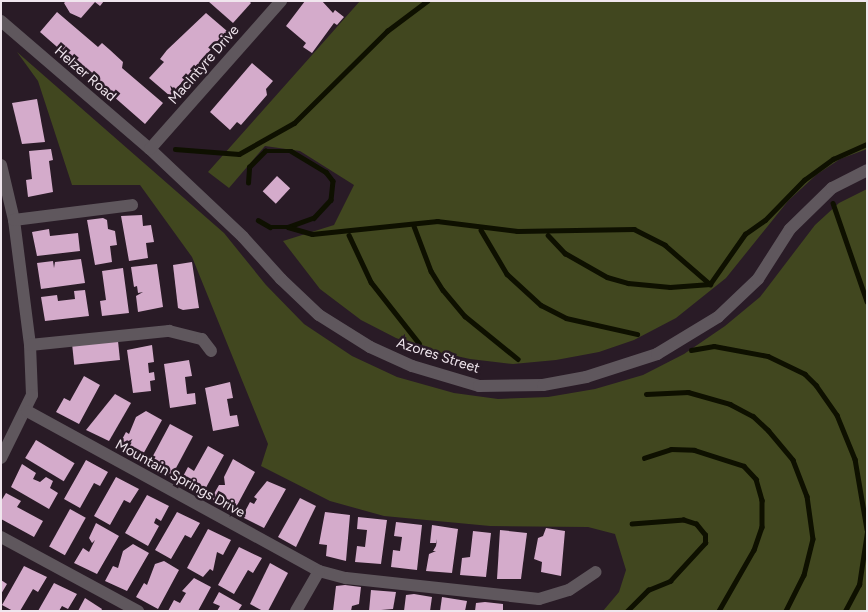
<!DOCTYPE html>
<html>
<head>
<meta charset="utf-8">
<style>
	body { margin:0 }
	#map { position:relative; width:868px; height:612px; overflow:hidden; background:#291b26; font-family:Figtree,sans-serif }
	div>[style] { position:absolute }
	.green>* { inset:0; background:#41471f }
	.stream>* { height:4.5px; margin:-2.25px; padding:0 2.25px; transform-origin:2.25px; border-radius:2.25px; background:#0e1000 }
	.building>* { inset:0; background:#d4abcb; transform-origin:0 0 }
	.street>* { height:12px; margin:-6px; padding:0 6px; transform-origin:6px; border-radius:6px; background:#5f575d }
	span { translate:-50% -50%; white-space:nowrap; text-align:center; line-height:1.15; -webkit-text-stroke:5px #291b26; paint-order:stroke }
	.street-label { font-size:14px; color:#f0e6ee }
	.frame { position:absolute; inset:0; border:2px solid #f0e6ee; pointer-events:none }
</style>
</head>
<body>
<div id="map">
	<div class="green">
		<i style="clip-path:polygon(360px 1px,867px 1px,867px 149px,840px 159px,816px 175px,788px 201px,726px 278px,676px 318px,634px 340px,599px 352px,556px 360px,513px 364px,470px 359px,429px 350px,396px 338px,361px 320px,320px 289px,283px 241px,334px 225px,354px 185px,300px 151px,265px 146px,229px 188px,208px 172px)"></i>
		<i style="clip-path:polygon(17px 52px,224px 233px,266px 285px,304px 324px,352px 356px,397px 377px,454px 393px,498px 399px,548px 397px,595px 389px,643px 375px,684px 354px,725px 326px,760px 297px,815px 225px,839px 203px,867px 189px,867px 611px,603px 611px,619px 592px,626px 570px,615px 534px,588px 527px,490px 526px,384px 516px,330px 501px,261px 466px,268px 444px,192px 257px,140px 185px,72px 185px,38px 81px)"></i>
	</div>
	<div class="stream">
		<i style="left:175px;top:149px;width:64px;rotate:4.5deg"></i>
		<i style="left:239px;top:154px;width:63px;rotate:-29.4deg"></i>
		<i style="left:294px;top:123px;width:131px;rotate:-44.7deg"></i>
		<i style="left:387px;top:31px;width:50px;rotate:-36.9deg"></i>
		<i style="left:248px;top:183px;width:16px;rotate:-86deg"></i>
		<i style="left:249px;top:167px;width:23px;rotate:-45deg"></i>
		<i style="left:265px;top:151px;width:26px"></i>
		<i style="left:291px;top:151px;width:41px;rotate:31deg"></i>
		<i style="left:326px;top:172px;width:11px;rotate:52deg"></i>
		<i style="left:333px;top:181px;width:19px;rotate:96deg"></i>
		<i style="left:331px;top:200px;width:25px;rotate:133deg"></i>
		<i style="left:314px;top:218px;width:27px;rotate:160deg"></i>
		<i style="left:833px;top:203px;width:104px;rotate:70.9deg"></i>
		<i style="left:258px;top:220px;width:14px;rotate:30deg"></i>
		<i style="left:270px;top:227px;width:18px"></i>
		<i style="left:288px;top:227px;width:25px;rotate:16deg"></i>
		<i style="left:312px;top:234px;width:126px;rotate:-5.9deg"></i>
		<i style="left:437px;top:221px;width:81px;rotate:7.1deg"></i>
		<i style="left:517px;top:231px;width:117px;rotate:-1deg"></i>
		<i style="left:634px;top:229px;width:35px;rotate:27deg"></i>
		<i style="left:665px;top:245px;width:60px;rotate:40.9deg"></i>
		<i style="left:414px;top:226px;width:48px;rotate:69.3deg"></i>
		<i style="left:431px;top:271px;width:22px;rotate:58deg"></i>
		<i style="left:443px;top:290px;width:34px;rotate:50deg"></i>
		<i style="left:465px;top:316px;width:68px;rotate:39.1deg"></i>
		<i style="left:481px;top:230px;width:51px;rotate:59.4deg"></i>
		<i style="left:507px;top:274px;width:46px;rotate:42.4deg"></i>
		<i style="left:541px;top:305px;width:28px;rotate:27deg"></i>
		<i style="left:566px;top:318px;width:73px;rotate:12.7deg"></i>
		<i style="left:349px;top:235px;width:52px;rotate:64.9deg"></i>
		<i style="left:371px;top:282px;width:78px;rotate:51.8deg"></i>
		<i style="left:548px;top:235px;width:25px;rotate:47deg"></i>
		<i style="left:565px;top:253px;width:48px;rotate:29.7deg"></i>
		<i style="left:607px;top:277px;width:22px;rotate:16deg"></i>
		<i style="left:628px;top:283px;width:42px;rotate:5.4deg"></i>
		<i style="left:670px;top:287px;width:40px;rotate:-4.3deg"></i>
		<i style="left:710px;top:284px;width:61px;rotate:-55deg"></i>
		<i style="left:745px;top:234px;width:24px;rotate:-35deg"></i>
		<i style="left:765px;top:220px;width:56px;rotate:-45.7deg"></i>
		<i style="left:804px;top:180px;width:36px;rotate:-36deg"></i>
		<i style="left:833px;top:159px;width:37px;rotate:-24deg"></i>
		<i style="left:691px;top:350px;width:23px;rotate:-10deg"></i>
		<i style="left:714px;top:346px;width:55px;rotate:10.5deg"></i>
		<i style="left:768px;top:356px;width:41px;rotate:25.9deg"></i>
		<i style="left:805px;top:374px;width:16px;rotate:45deg"></i>
		<i style="left:816px;top:385px;width:37px;rotate:55deg"></i>
		<i style="left:837px;top:415px;width:48px;rotate:67.8deg"></i>
		<i style="left:855px;top:459px;width:71px;rotate:80.3deg"></i>
		<i style="left:646px;top:394px;width:42px;rotate:-2.7deg"></i>
		<i style="left:688px;top:392px;width:44px;rotate:15.9deg"></i>
		<i style="left:730px;top:404px;width:26px;rotate:28deg"></i>
		<i style="left:753px;top:416px;width:21px;rotate:43deg"></i>
		<i style="left:768px;top:430px;width:39px;rotate:50deg"></i>
		<i style="left:793px;top:460px;width:39px;rotate:69deg"></i>
		<i style="left:807px;top:496px;width:43px;rotate:82.1deg"></i>
		<i style="left:813px;top:539px;width:37px;rotate:104deg"></i>
		<i style="left:804px;top:575px;width:40px;rotate:116.6deg"></i>
		<i style="left:644px;top:458px;width:28px;rotate:-18deg"></i>
		<i style="left:671px;top:449px;width:23px;rotate:2deg"></i>
		<i style="left:694px;top:450px;width:52px;rotate:17.7deg"></i>
		<i style="left:744px;top:466px;width:18px;rotate:47deg"></i>
		<i style="left:756px;top:479px;width:22px;rotate:74deg"></i>
		<i style="left:762px;top:500px;width:27px;rotate:90deg"></i>
		<i style="left:762px;top:527px;width:24px;rotate:109deg"></i>
		<i style="left:754px;top:550px;width:70px;rotate:119.8deg"></i>
		<i style="left:627px;top:611px;width:30px;rotate:-45deg"></i>
		<i style="left:648px;top:590px;width:24px;rotate:-22deg"></i>
		<i style="left:670px;top:581px;width:52px;rotate:-47.4deg"></i>
		<i style="left:705px;top:543px;width:8px;rotate:-90deg"></i>
		<i style="left:705px;top:535px;width:14px;rotate:-129deg"></i>
		<i style="left:696px;top:524px;width:13px;rotate:-162deg"></i>
		<i style="left:684px;top:520px;width:52px;rotate:175.6deg"></i>
		<i style="left:845px;top:611px;width:30px;rotate:-62deg"></i>
		<i style="left:859px;top:585px;width:54px;rotate:-81.4deg"></i>
	</div>
	<div class="building">
		<i style="clip-path:polygon(66px 1px,104px 1px,100px 6px,95px 2px,81px 18px,70px 13px,64px 3px)"></i>
		<i style="clip-path:polygon(208px 1px,249px 1px,251px 3px,233px 23px)"></i>
		<i style="clip-path:polygon(305px 1px,322px 1px,333px 13px,335px 10px,344px 17px,337px 25px,334px 23px,312px 53px,303px 47px,306px 43px,286px 26px)"></i>
		<i style="clip-path:polygon(57px 12px,98px 47px,102px 43px,110px 50px,123px 62px,122px 68px,163px 103px,145px 124px,40px 32px)"></i>
		<i style="clip-path:polygon(206px 13px,227px 31px,170px 96px,149px 78px,164px 62px,160px 59px,167px 50px)"></i>
		<i style="clip-path:polygon(252px 63px,273px 81px,266px 89px,267px 95px,241px 125px,237px 122px,230px 130px,210px 112px)"></i>
		<i style="clip-path:polygon(37px 99px,45px 142px,22px 144px,12px 103px)"></i>
		<i style="clip-path:polygon(51px 149px,53px 160px,49px 161px,53px 192px,28px 197px,26px 180px,32px 179px,29px 151px)"></i>
		<i style="left:277px;top:176px;width:18px;height:21px;rotate:43deg"></i>
		<i style="clip-path:polygon(142px 215px,143px 226px,151px 225px,154px 242px,146px 243px,148px 258px,129px 261px,121px 216px)"></i>
		<i style="clip-path:polygon(103px 218px,107px 220px,108px 229px,115px 231px,117px 245px,110px 246px,112px 262px,95px 265px,87px 220px)"></i>
		<i style="clip-path:polygon(49px 229px,50px 236px,78px 233px,80px 251px,37px 256px,32px 232px)"></i>
		<i style="clip-path:polygon(81px 259px,85px 283px,41px 289px,37px 263px,53px 261px,54px 268px,55px 262px)"></i>
		<i style="clip-path:polygon(192px 262px,199px 308px,183px 310px,178px 308px,173px 265px)"></i>
		<i style="clip-path:polygon(157px 264px,163px 307px,138px 312px,136px 296px,143px 292px,138px 293px,137px 286px,134px 287px,131px 267px)"></i>
		<i style="clip-path:polygon(123px 268px,129px 313px,102px 316px,100px 301px,106px 300px,102px 271px)"></i>
		<i style="clip-path:polygon(85px 290px,89px 316px,45px 321px,41px 297px,57px 295px,58px 301px,75px 299px,74px 291px)"></i>
		<i style="left:118px;top:341px;width:19px;height:46px;rotate:84deg"></i>
		<i style="clip-path:polygon(152px 345px,154px 362px,148px 363px,149px 373px,154px 372px,155px 380px,150px 381px,151px 391px,133px 393px,127px 350px)"></i>
		<i style="clip-path:polygon(189px 360px,192px 376px,185px 377px,187px 394px,195px 393px,196px 404px,170px 408px,164px 364px)"></i>
		<i style="clip-path:polygon(84px 376px,100px 385px,79px 424px,56px 412px,64px 398px,70px 401px)"></i>
		<i style="clip-path:polygon(230px 382px,233px 398px,227px 399px,230px 416px,237px 415px,239px 426px,213px 431px,205px 388px)"></i>
		<i style="clip-path:polygon(115px 394px,131px 403px,109px 441px,86px 430px)"></i>
		<i style="clip-path:polygon(146px 411px,162px 420px,141px 458px,118px 447px,126px 432px,129px 434px,136px 417px)"></i>
		<i style="left:170px;top:424px;width:26px;height:46px;rotate:28deg"></i>
		<i style="left:36px;top:440px;width:45px;height:21px;rotate:31deg"></i>
		<i style="clip-path:polygon(208px 446px,224px 455px,203px 493px,180px 482px,188px 467px,194px 471px)"></i>
		<i style="clip-path:polygon(233px 459px,255px 472px,234px 511px,211px 499px,219px 485px,225px 485px,224px 477px)"></i>
		<i style="clip-path:polygon(86px 460px,108px 472px,100px 486px,94px 483px,80px 508px,64px 499px)"></i>
		<i style="clip-path:polygon(22px 464px,36px 473px,33px 479px,40px 482px,46px 477px,53px 481px,50px 488px,58px 493px,49px 509px,11px 487px)"></i>
		<i style="clip-path:polygon(116px 477px,139px 489px,130px 503px,124px 500px,110px 525px,94px 516px)"></i>
		<i style="clip-path:polygon(267px 481px,286px 489px,264px 528px,242px 517px,250px 502px,254px 504px,257px 499px,254px 497px)"></i>
		<i style="clip-path:polygon(6px 493px,21px 501px,17px 507px,43px 521px,34px 537px,1px 519px,1px 501px)"></i>
		<i style="clip-path:polygon(147px 495px,169px 506px,161px 521px,156px 518px,154px 523px,159px 526px,148px 546px,125px 533px)"></i>
		<i style="clip-path:polygon(300px 498px,316px 506px,296px 547px,278px 537px)"></i>
		<i style="left:70px;top:509px;width:18px;height:43px;rotate:29deg"></i>
		<i style="clip-path:polygon(177px 512px,200px 523px,191px 538px,185px 535px,171px 559px,155px 550px)"></i>
		<i style="clip-path:polygon(325px 512px,350px 515px,346px 561px,326px 556px,327px 545px,319px 544px)"></i>
		<i style="clip-path:polygon(358px 517px,387px 520px,381px 564px,355px 562px,357px 546px,365px 547px,367px 530px,357px 529px)"></i>
		<i style="clip-path:polygon(396px 522px,422px 525px,417px 570px,391px 567px,393px 550px,400px 551px,402px 537px,394px 536px)"></i>
		<i style="clip-path:polygon(96px 523px,119px 536px,97px 574px,74px 563px,83px 548px,89px 552px,95px 540px,92px 543px,89px 538px)"></i>
		<i style="clip-path:polygon(432px 525px,458px 529px,452px 573px,426px 571px,429px 554px,436px 551px,433px 551px,436px 546px,437px 539px,436px 543px,430px 543px)"></i>
		<i style="clip-path:polygon(546px 528px,565px 531px,561px 576px,541px 572px,542px 562px,534px 559px,538px 538px,543px 536px)"></i>
		<i style="clip-path:polygon(208px 529px,231px 540px,223px 555px,217px 552px,213px 571px,210px 569px,203px 577px,187px 568px)"></i>
		<i style="clip-path:polygon(500px 530px,527px 533px,521px 579px,497px 579px)"></i>
		<i style="clip-path:polygon(473px 531px,491px 533px,486px 577px,460px 575px,462px 558px,470px 557px)"></i>
		<i style="clip-path:polygon(133px 544px,149px 553px,127px 591px,105px 581px,113px 566px,118px 568px,123px 551px)"></i>
		<i style="clip-path:polygon(239px 547px,262px 558px,253px 573px,248px 570px,234px 594px,218px 585px)"></i>
		<i style="clip-path:polygon(164px 561px,179px 570px,158px 609px,136px 597px,144px 583px,147px 585px,155px 564px)"></i>
		<i style="clip-path:polygon(270px 563px,288px 573px,268px 611px,263px 611px,250px 604px)"></i>
		<i style="clip-path:polygon(24px 566px,47px 577px,38px 592px,33px 589px,20px 611px,13px 611px,2px 605px)"></i>
		<i style="clip-path:polygon(194px 578px,211px 587px,198px 611px,168px 611px,174px 600px,180px 603px,186px 593px,182px 591px)"></i>
		<i style="clip-path:polygon(1px 580px,7px 584px,1px 594px)"></i>
		<i style="clip-path:polygon(54px 583px,77px 594px,68px 609px,62px 606px,59px 611px,38px 611px)"></i>
		<i style="clip-path:polygon(345px 585px,361px 587px,359px 604px,352px 606px,351px 611px,333px 611px,336px 586px)"></i>
		<i style="clip-path:polygon(371px 590px,396px 592px,393px 609px,369px 611px)"></i>
		<i style="clip-path:polygon(219px 592px,242px 605px,238px 611px,217px 611px,220px 606px,213px 603px)"></i>
		<i style="clip-path:polygon(414px 594px,432px 597px,430px 611px,404px 611px,406px 595px)"></i>
		<i style="clip-path:polygon(442px 597px,467px 601px,465px 611px,440px 611px)"></i>
		<i style="clip-path:polygon(85px 598px,102px 609px,101px 611px,78px 611px)"></i>
		<i style="clip-path:polygon(485px 602px,503px 604px,503px 611px,475px 611px,476px 603px)"></i>
	</div>
	<div class="street">
		<i style="left:1px;top:21px;width:196px;rotate:40.7deg"></i>
		<i style="left:150px;top:149px;width:128px;rotate:43.4deg"></i>
		<i style="left:243px;top:237px;width:57px;rotate:47.9deg"></i>
		<i style="left:281px;top:279px;width:52px;rotate:43.5deg"></i>
		<i style="left:319px;top:315px;width:60px;rotate:32.1deg"></i>
		<i style="left:370px;top:347px;width:46px;rotate:24.3deg"></i>
		<i style="left:412px;top:366px;width:70px;rotate:16.6deg"></i>
		<i style="left:479px;top:386px;width:64px;rotate:-0.9deg"></i>
		<i style="left:543px;top:385px;width:44px;rotate:-10.5deg"></i>
		<i style="left:586px;top:377px;width:75px;rotate:-17.9deg"></i>
		<i style="left:657px;top:354px;width:71px;rotate:-31.2deg"></i>
		<i style="left:718px;top:317px;width:55px;rotate:-43.5deg"></i>
		<i style="left:758px;top:279px;width:59px;rotate:-57.4deg"></i>
		<i style="left:790px;top:229px;width:59px;rotate:-44.3deg"></i>
		<i style="left:832px;top:188px;width:39px;rotate:-27deg"></i>
		<i style="left:150px;top:149px;width:198px;rotate:-48.5deg"></i>
		<i style="left:1px;top:165px;width:57px;rotate:76.7deg"></i>
		<i style="left:14px;top:220px;width:126px;rotate:82.7deg"></i>
		<i style="left:30px;top:345px;width:50px;rotate:87.7deg"></i>
		<i style="left:32px;top:395px;width:70px;rotate:116.2deg"></i>
		<i style="left:14px;top:220px;width:119px;rotate:-7.2deg"></i>
		<i style="left:30px;top:345px;width:140px;rotate:-5.8deg"></i>
		<i style="left:169px;top:331px;width:34px;rotate:14deg"></i>
		<i style="left:202px;top:339px;width:15px;rotate:53deg"></i>
		<i style="left:27px;top:411px;width:333px;rotate:28.7deg"></i>
		<i style="left:319px;top:571px;width:28px;rotate:15deg"></i>
		<i style="left:346px;top:578px;width:194px;rotate:6.2deg"></i>
		<i style="left:539px;top:599px;width:31px;rotate:-17deg"></i>
		<i style="left:569px;top:590px;width:32px;rotate:-34deg"></i>
		<i style="left:1px;top:537px;width:156px;rotate:28.4deg"></i>
		<i style="left:296px;top:611px;width:46px;rotate:-60.1deg"></i>
	</div>
	<div class="street-label">
		<span style="left:204px;top:65px;rotate:-49deg">MacIntyre Drive</span>
		<span style="left:85px;top:74px;rotate:41deg">Helzer Road</span>
		<span style="left:438px;top:356px;rotate:18deg">Azores Street</span>
		<span style="left:180px;top:479px;rotate:29deg">Mountain Springs Drive</span>
	</div>
	<div class="frame"></div>
</div>
</body>
</html>
